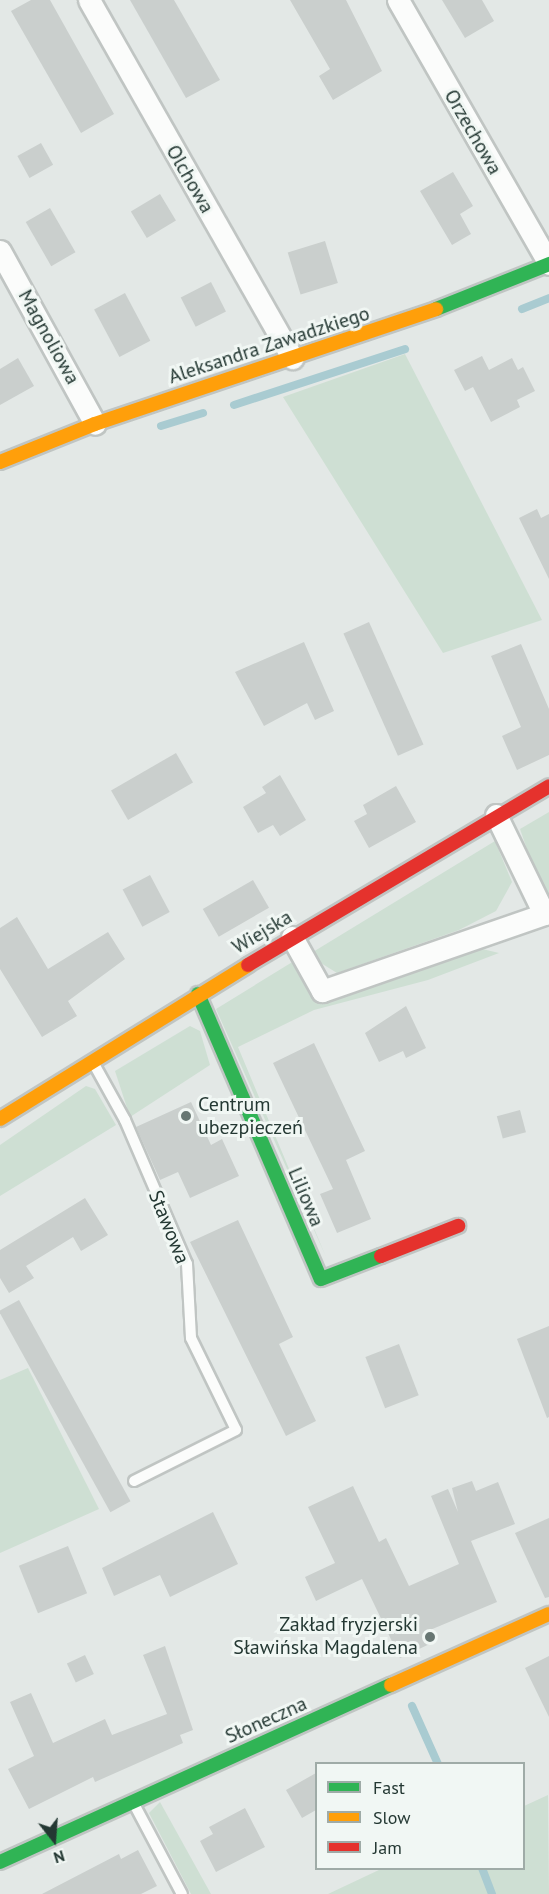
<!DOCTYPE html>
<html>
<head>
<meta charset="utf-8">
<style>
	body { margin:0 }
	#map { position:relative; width:549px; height:1894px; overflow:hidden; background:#e3e8e6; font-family:"PT Sans",sans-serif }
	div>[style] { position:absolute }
	.green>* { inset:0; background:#cedfd3 }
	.stream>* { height:8px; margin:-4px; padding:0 4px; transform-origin:4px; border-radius:4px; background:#a9cbd1 }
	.building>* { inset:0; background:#cacfcd; transform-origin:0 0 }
	.roads { filter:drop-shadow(2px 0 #c0c5c3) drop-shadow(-2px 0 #c0c5c3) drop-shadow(0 2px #c0c5c3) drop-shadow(0 -2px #c0c5c3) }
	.lane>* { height:10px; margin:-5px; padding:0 5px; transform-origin:5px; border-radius:5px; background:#fbfcfb }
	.street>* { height:21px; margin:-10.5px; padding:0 10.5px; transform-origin:10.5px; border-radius:10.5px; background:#fbfcfb }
	.fast>* { height:14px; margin:-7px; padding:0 7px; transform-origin:7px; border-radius:7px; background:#30b455 }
	.slow>* { height:14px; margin:-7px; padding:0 7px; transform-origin:7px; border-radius:7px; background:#ff9f0a }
	.jam>* { height:14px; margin:-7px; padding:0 7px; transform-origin:7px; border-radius:7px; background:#e5322d }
	.dots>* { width:16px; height:16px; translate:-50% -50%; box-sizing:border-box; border:3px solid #f1f7f4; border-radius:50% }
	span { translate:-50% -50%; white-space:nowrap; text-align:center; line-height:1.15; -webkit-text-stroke:6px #f1f7f4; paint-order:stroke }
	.street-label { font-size:20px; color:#243833 }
	.poi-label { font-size:20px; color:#243833 }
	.left { translate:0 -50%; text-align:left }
	.right { translate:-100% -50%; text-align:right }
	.legend { position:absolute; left:315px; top:1762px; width:210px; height:108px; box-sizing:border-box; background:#f1f7f4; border:2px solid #9faba7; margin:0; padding:8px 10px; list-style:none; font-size:18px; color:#243833 }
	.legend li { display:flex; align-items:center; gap:12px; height:30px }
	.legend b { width:30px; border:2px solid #9faba7 }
	.north { position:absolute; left:24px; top:1810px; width:60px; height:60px; -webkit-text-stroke:4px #f1f7f4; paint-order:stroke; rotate:163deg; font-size:16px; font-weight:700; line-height:24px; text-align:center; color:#243833 }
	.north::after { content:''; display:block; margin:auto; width:21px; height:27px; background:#243833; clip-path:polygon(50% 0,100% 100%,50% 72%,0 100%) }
</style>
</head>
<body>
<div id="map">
	<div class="green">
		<i style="clip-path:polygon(405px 354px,542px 620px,443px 653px,283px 397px)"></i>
		<i style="clip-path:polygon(549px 812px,549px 895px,540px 887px,520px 829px)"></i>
		<i style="clip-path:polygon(495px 841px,512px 882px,496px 911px,459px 930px,337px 973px,308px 955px)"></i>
		<i style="clip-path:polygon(470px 946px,499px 953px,428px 980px,314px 1010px,238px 1047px,326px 1257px,216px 1009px,294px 961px,314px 999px)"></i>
		<i style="clip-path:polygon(190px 1026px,200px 1031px,210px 1065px,130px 1117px,115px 1071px)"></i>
		<i style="clip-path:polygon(86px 1086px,95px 1089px,116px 1125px,0 1196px,0 1145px)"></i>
		<i style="clip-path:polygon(28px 1368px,99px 1509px,0 1553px,0 1380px)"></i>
		<i style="clip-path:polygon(548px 1795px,549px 1894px,328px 1894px,381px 1869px,524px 1868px,524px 1806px)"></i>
		<i style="clip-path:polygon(160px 1802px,211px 1894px,191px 1894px,149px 1813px)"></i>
	</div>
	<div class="stream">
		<i style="left:522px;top:309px;width:29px;rotate:-22deg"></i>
		<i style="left:234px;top:405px;width:180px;rotate:-18.1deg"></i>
		<i style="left:161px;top:426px;width:44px;rotate:-17.2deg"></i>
		<i style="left:412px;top:1706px;width:64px;rotate:65.9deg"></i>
		<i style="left:482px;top:1868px;width:28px;rotate:69deg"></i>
	</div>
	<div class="building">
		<i style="clip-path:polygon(31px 0,50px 0,114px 114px,81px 133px,11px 11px)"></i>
		<i style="clip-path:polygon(130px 0,174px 0,220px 80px,186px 98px)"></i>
		<i style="clip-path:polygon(290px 0,346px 0,382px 71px,333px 100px,319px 76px,330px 69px)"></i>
		<i style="clip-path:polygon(442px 0,482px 0,494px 21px,465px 38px)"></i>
		<i style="left:41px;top:143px;width:25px;height:27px;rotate:61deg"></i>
		<i style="clip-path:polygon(453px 172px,473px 206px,460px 214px,471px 234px,452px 245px,420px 191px)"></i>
		<i style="left:160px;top:194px;width:31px;height:34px;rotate:59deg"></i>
		<i style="left:50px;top:208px;width:51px;height:28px;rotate:60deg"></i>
		<i style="left:325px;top:241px;width:44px;height:39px;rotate:73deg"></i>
		<i style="left:211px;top:282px;width:33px;height:34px;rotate:63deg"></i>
		<i style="left:125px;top:293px;width:54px;height:35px;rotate:62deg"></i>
		<i style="clip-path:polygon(482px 356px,489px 370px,512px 358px,518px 370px,523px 367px,535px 391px,517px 400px,520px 407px,491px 422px,473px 387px,465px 391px,454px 370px)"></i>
		<i style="clip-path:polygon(18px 358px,34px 386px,0 405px,0 369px)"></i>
		<i style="clip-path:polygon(537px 509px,541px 518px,549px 514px,549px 579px,519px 518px)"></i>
		<i style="left:369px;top:622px;width:134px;height:28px;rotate:66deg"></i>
		<i style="clip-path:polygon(304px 642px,334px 711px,315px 720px,307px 703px,264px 726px,235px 672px)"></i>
		<i style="clip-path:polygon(521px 644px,549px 709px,549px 755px,517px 770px,502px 736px,521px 727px,491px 656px)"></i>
		<i style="left:176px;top:753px;width:34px;height:75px;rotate:60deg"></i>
		<i style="clip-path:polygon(280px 775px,306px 820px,280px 836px,273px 825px,258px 833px,243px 807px,266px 793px,262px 787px)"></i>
		<i style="clip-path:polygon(396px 786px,416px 822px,369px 848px,354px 821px,367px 814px,363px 805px)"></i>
		<i style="left:150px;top:875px;width:42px;height:31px;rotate:62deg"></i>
		<i style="left:253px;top:880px;width:32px;height:58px;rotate:60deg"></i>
		<i style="clip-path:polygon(17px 917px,48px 969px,108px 932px,125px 959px,68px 1001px,77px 1016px,42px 1037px,0 969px,0 928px)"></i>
		<i style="clip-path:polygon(406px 1006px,426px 1048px,406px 1058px,403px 1051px,379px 1062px,365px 1033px)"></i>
		<i style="clip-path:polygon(314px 1043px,365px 1151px,346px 1160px,371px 1219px,337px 1233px,320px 1194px,333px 1189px,273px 1063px)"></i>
		<i style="clip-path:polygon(191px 1102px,211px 1145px,222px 1139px,239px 1176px,190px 1198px,178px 1172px,160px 1180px,136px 1127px)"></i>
		<i style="left:520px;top:1110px;width:23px;height:24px;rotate:75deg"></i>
		<i style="clip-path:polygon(85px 1198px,108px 1235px,81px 1251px,73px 1237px,26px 1266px,34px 1278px,9px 1293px,0 1278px,0 1250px)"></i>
		<i style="clip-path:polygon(238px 1220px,293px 1337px,279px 1344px,316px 1421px,286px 1436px,190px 1242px)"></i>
		<i style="left:19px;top:1300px;width:230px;height:23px;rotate:61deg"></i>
		<i style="clip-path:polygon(549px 1326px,549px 1417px,547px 1418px,517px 1339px)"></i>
		<i style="left:399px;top:1344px;width:55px;height:36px;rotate:69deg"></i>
		<i style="clip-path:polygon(472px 1481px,476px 1491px,498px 1482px,515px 1524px,471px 1541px,497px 1602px,430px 1630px,436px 1641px,400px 1658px,362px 1579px,316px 1601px,305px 1577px,335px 1563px,308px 1507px,353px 1486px,379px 1542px,386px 1538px,409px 1586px,459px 1564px,431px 1496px,448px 1489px,458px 1512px,452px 1488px)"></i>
		<i style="clip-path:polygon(213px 1512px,238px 1564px,170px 1597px,160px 1575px,114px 1596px,102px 1568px)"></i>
		<i style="clip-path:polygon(549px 1518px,549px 1597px,545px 1598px,515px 1533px)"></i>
		<i style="left:68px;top:1546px;width:51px;height:53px;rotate:68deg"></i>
		<i style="clip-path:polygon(165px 1646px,193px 1730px,180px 1735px,183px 1743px,95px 1782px,93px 1777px,29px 1809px,8px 1769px,34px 1756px,10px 1702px,31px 1693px,53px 1743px,105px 1719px,112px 1735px,167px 1714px,143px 1655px)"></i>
		<i style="left:85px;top:1655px;width:21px;height:20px;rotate:65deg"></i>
		<i style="clip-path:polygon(549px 1656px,549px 1717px,525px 1668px)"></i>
		<i style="clip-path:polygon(316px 1773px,316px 1810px,302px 1818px,286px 1790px)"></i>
		<i style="clip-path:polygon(245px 1808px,265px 1847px,216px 1872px,200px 1841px,213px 1834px,209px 1827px)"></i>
		<i style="clip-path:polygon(138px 1850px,157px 1886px,141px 1894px,42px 1894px,119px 1854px,121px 1859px)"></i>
	</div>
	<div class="roads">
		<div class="lane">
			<i style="left:94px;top:1064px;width:64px;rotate:61deg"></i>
			<i style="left:125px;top:1120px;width:157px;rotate:66.7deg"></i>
			<i style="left:187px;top:1264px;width:74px;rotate:86.9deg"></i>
			<i style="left:191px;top:1338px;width:102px;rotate:63.9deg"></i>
			<i style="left:236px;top:1430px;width:114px;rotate:153.4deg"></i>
			<i style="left:133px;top:1802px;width:104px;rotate:62deg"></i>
		</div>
		<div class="street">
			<i style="left:89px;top:0;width:412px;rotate:60.4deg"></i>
			<i style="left:398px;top:0;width:304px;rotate:60.2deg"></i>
			<i style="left:0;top:251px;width:197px;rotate:61.2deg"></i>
			<i style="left:496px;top:815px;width:110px;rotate:64.1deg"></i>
			<i style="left:544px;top:914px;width:5px;rotate:-11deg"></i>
			<i style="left:292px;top:937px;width:62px;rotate:60.9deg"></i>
			<i style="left:322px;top:991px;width:235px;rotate:-19.1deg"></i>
		</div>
		<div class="fast">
			<i style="left:436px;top:309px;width:122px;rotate:-21.7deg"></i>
			<i style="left:198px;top:994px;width:310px;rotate:66.7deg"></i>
			<i style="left:321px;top:1279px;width:64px;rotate:-21deg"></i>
			<i style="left:0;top:1862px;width:429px;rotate:-24.4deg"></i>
		</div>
		<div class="slow">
			<i style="left:0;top:462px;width:102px;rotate:-21.8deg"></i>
			<i style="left:95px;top:424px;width:360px;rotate:-18.6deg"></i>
			<i style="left:0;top:1119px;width:292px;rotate:-31.8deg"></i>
			<i style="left:391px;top:1685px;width:173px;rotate:-24.2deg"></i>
		</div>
		<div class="jam">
			<i style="left:248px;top:965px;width:350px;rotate:-30.7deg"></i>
			<i style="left:381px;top:1256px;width:83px;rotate:-21.3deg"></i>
		</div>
	</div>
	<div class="dots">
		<i style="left:186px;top:1116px;background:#677672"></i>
		<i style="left:430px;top:1637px;background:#677672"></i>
	</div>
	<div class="street-label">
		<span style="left:473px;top:132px;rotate:60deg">Orzechowa</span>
		<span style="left:190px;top:179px;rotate:60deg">Olchowa</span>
		<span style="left:49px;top:337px;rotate:61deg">Magnoliowa</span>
		<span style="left:269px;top:345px;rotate:-18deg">Aleksandra Zawadzkiego</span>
		<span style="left:262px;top:932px;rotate:-31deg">Wiejska</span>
		<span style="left:306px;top:1197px;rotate:67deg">Liliowa</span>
		<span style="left:169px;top:1227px;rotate:68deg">Stawowa</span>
		<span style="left:266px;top:1720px;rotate:-24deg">Słoneczna</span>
	</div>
	<div class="poi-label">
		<span class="left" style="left:198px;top:1116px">Centrum<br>ubezpieczeń</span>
		<span class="right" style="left:418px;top:1636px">Zakład fryzjerski<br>Sławińska Magdalena</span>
	</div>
	<ul class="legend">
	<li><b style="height:8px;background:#30b455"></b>Fast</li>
	<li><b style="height:8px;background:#ff9f0a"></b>Slow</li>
	<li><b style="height:8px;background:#e5322d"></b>Jam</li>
	</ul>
	<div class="north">N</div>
</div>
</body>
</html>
